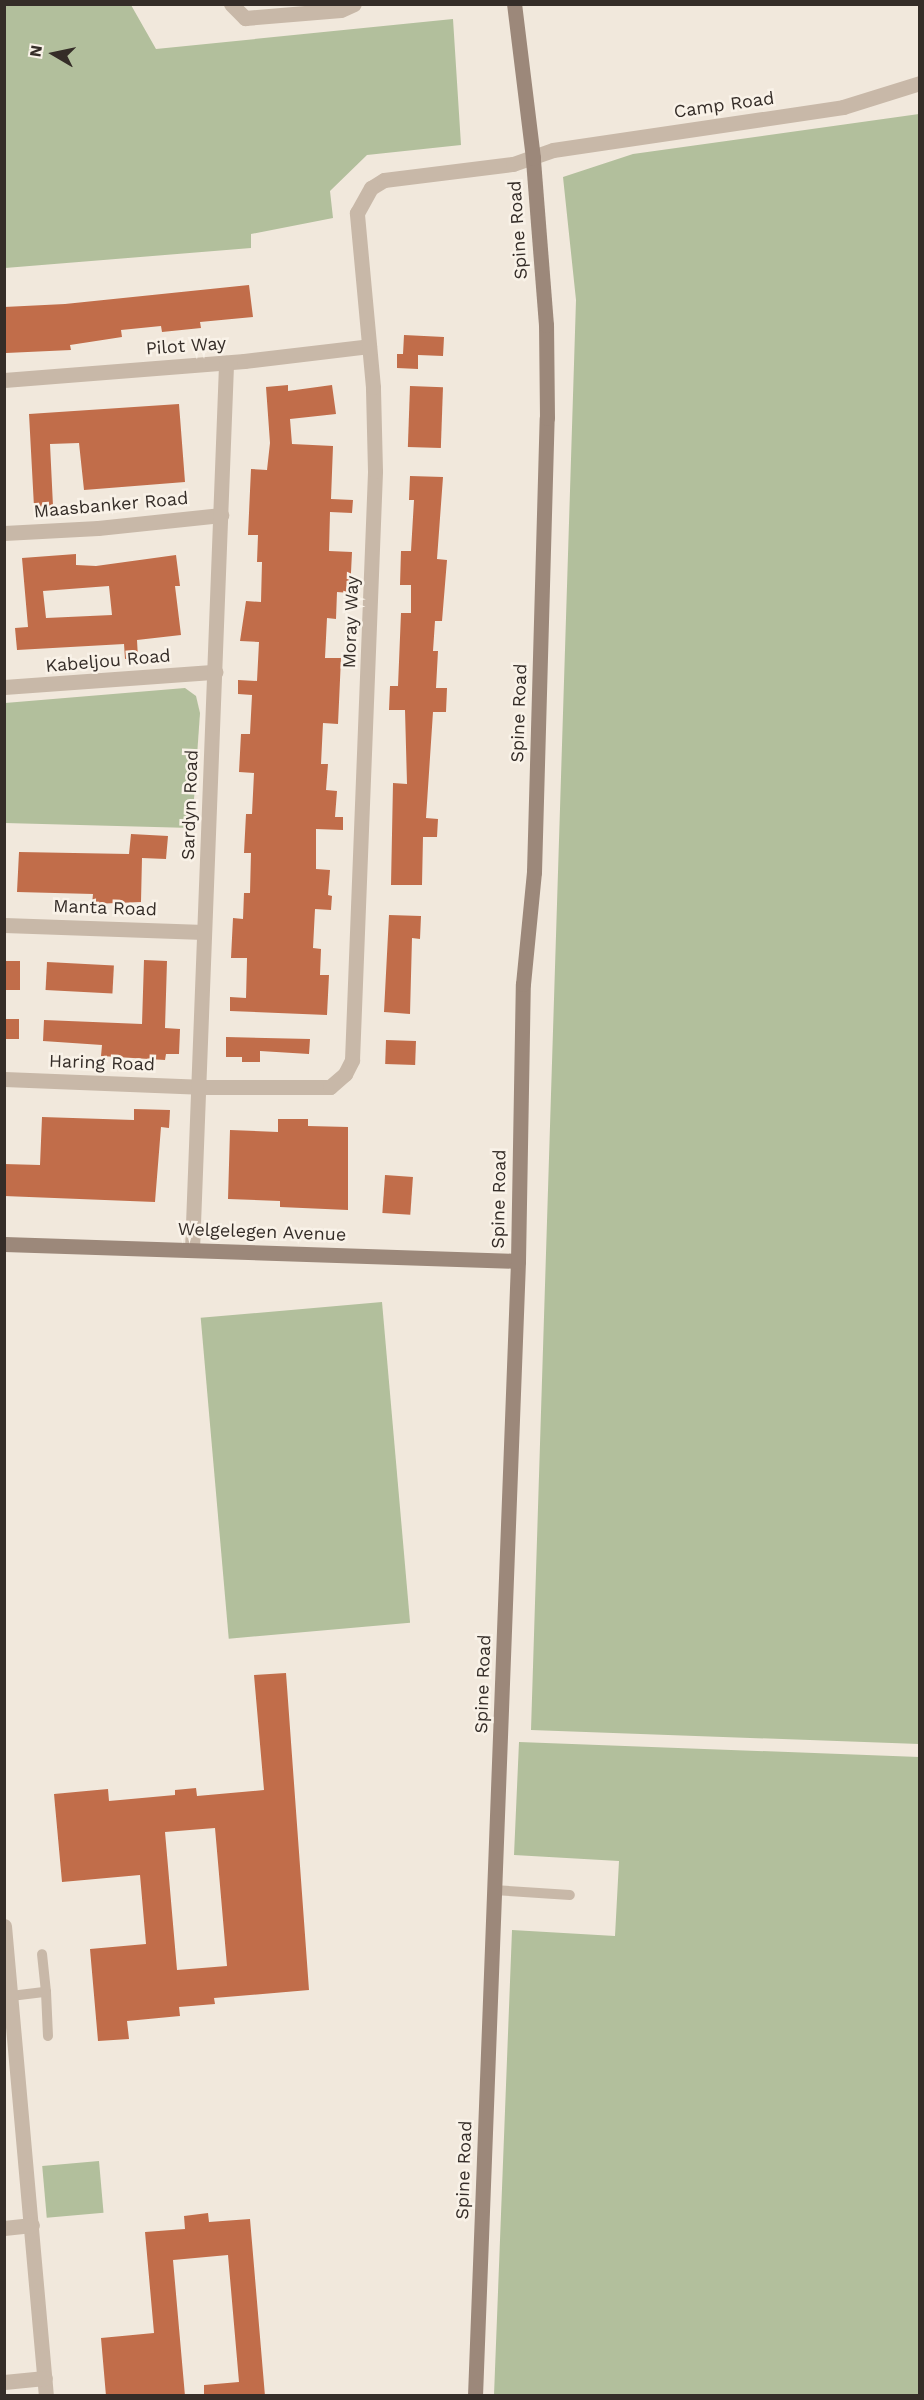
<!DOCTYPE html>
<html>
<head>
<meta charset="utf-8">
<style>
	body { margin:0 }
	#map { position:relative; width:924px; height:2400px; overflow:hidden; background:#f1e8dc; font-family:"Work Sans",sans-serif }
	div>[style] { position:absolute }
	.green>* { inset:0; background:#b2bf9c; transform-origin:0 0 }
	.building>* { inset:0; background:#c16d4a; transform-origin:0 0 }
	.lane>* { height:10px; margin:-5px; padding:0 5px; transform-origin:5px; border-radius:5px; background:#c8b8a8 }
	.street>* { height:15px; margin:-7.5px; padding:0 7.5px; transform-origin:7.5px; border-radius:7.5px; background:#c8b8a8 }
	.secondary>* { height:15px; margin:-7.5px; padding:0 7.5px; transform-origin:7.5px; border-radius:7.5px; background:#9c887a }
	span { translate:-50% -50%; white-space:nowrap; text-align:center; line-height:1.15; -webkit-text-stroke:5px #f9f2e8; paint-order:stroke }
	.street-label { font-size:18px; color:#352d28 }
	.frame { position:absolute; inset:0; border:6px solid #352d28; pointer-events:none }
	.north { position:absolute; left:24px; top:24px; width:60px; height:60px; -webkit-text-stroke:4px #f9f2e8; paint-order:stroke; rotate:279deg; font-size:16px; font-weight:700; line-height:24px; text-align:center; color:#352d28 }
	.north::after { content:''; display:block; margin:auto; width:21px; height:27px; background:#352d28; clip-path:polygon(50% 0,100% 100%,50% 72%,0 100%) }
</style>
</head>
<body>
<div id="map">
	<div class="green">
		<i style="clip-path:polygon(5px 4px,131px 5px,156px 49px,453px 19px,461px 145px,367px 155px,330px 191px,333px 218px,251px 234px,251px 248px,5px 268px)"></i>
		<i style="clip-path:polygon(919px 114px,919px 1744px,531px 1730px,576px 300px,563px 177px,633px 154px)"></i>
		<i style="clip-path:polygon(185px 688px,196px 696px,200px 713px,192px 828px,5px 823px,5px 703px)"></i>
		<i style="left:382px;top:1302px;width:322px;height:182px;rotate:85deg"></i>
		<i style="clip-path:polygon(519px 1742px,919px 1757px,919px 2395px,494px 2395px,512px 1930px,615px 1936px,619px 1861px,514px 1855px)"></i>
		<i style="left:99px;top:2161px;width:52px;height:57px;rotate:85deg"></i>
	</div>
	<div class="building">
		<i style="clip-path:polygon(249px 285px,253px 317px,200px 322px,201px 328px,162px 332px,161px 326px,121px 330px,122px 337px,70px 345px,71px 350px,6px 353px,4px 307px,65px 304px)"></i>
		<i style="clip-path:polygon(404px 335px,444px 337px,443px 356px,418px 355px,418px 369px,397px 368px,397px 354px,403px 354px)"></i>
		<i style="clip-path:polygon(288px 385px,288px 391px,332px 385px,336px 414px,290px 419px,292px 444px,333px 446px,331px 499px,353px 500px,352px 513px,330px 512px,329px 551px,352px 552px,350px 593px,337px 592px,336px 619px,327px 618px,325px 658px,341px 658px,338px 724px,323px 723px,321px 764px,328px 764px,326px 790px,337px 791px,335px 817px,343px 817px,343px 830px,316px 829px,316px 869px,330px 870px,328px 895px,332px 896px,331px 910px,315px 909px,313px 948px,321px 949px,320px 975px,329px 975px,327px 1015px,230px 1011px,230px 997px,246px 998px,247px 958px,231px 958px,233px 918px,243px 919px,244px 893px,250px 893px,251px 853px,244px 853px,246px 814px,252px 814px,254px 773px,239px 772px,241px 734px,250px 734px,252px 695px,238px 694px,238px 680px,257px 681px,259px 642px,240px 641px,246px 601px,261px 602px,262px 562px,257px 562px,258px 535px,248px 535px,251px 469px,267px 470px,270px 443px,266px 387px)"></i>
		<i style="left:410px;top:386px;width:33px;height:61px;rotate:2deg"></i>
		<i style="clip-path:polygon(179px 404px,185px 482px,84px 490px,79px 443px,50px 444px,53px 506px,34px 507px,29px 414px)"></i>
		<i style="clip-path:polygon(410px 476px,443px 477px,437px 559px,447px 560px,442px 621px,435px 621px,433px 651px,438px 651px,436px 688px,447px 688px,446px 712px,433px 712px,426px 818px,438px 819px,437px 837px,423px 837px,422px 885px,391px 885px,393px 783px,407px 784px,405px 710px,389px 710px,390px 686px,398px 686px,401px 613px,411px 613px,411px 585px,400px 585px,401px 551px,411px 551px,414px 500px,409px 500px)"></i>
		<i style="clip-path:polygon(evenodd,76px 554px,76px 565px,96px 566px,176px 555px,180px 586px,175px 586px,181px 635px,137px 640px,138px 658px,125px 659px,124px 644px,17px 650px,15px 628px,28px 627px,22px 558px,76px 554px,109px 586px,112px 615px,46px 618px,43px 591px,109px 586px)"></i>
		<i style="clip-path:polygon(131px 834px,168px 836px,166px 859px,142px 858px,141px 902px,92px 904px,93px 894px,17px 892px,19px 852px,129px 854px)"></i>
		<i style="clip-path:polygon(389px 915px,421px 916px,420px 939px,412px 938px,410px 1014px,384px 1012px)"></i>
		<i style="clip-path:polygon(144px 960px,167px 961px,165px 1028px,180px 1029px,179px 1054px,166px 1054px,165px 1060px,101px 1056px,102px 1045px,43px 1041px,44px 1020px,142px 1024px)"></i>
		<i style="left:4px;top:961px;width:16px;height:29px"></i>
		<i style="left:47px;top:962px;width:67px;height:28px;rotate:3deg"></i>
		<i style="left:4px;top:1019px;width:15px;height:20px"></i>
		<i style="clip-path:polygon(226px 1037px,310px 1039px,309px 1054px,260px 1051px,260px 1062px,242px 1062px,242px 1057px,226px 1057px)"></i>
		<i style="left:386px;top:1040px;width:30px;height:24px;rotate:2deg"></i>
		<i style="clip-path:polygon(134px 1109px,170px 1110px,169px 1128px,161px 1127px,155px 1202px,4px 1196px,4px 1164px,40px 1165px,42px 1117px,134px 1120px)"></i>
		<i style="clip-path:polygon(278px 1119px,308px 1119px,308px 1126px,348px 1127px,348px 1210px,280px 1207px,280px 1201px,228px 1199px,230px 1130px,278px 1132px)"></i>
		<i style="left:385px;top:1175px;width:28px;height:38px;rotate:4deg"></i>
		<i style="clip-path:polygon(evenodd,286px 1673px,309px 1990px,214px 1998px,215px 2004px,179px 2007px,180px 2016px,127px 2021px,129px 2039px,98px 2041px,90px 1949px,146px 1944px,140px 1875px,62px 1882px,54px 1794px,108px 1789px,109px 1801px,175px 1795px,175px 1790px,196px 1788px,197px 1796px,264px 1790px,254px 1675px,286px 1673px,215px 1828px,227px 1966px,177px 1970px,165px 1832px,215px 1828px)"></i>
		<i style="clip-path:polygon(208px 2213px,209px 2222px,250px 2219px,265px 2396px,204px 2396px,204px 2385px,239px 2382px,228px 2255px,173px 2260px,185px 2396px,106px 2396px,101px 2338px,154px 2333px,145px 2232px,185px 2229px,184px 2216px)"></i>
	</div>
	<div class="lane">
		<i style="left:494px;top:1890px;width:76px;rotate:3.8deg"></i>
		<i style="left:46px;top:1992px;width:44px;rotate:87.4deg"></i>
		<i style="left:11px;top:1996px;width:35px;rotate:-7deg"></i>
		<i style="left:46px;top:1992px;width:38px;rotate:-96deg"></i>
	</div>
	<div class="street">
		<i style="left:231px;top:4px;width:20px;rotate:45deg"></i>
		<i style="left:245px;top:18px;width:96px;rotate:-4.8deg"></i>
		<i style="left:341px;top:10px;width:14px;rotate:-25deg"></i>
		<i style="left:4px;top:380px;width:241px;rotate:-4.5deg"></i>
		<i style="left:244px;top:361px;width:126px;rotate:-6.8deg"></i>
		<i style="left:4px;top:533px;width:94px;rotate:-3deg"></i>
		<i style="left:98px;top:528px;width:124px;rotate:-6deg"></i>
		<i style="left:4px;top:687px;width:212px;rotate:-4.1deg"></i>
		<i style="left:4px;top:925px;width:200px;rotate:2deg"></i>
		<i style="left:4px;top:1079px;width:195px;rotate:2.3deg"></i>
		<i style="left:199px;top:1087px;width:131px"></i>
		<i style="left:330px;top:1087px;width:20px;rotate:-41deg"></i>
		<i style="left:345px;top:1074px;width:16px;rotate:-63deg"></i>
		<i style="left:352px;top:1060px;width:589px;rotate:-87.76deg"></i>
		<i style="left:375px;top:471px;width:84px;rotate:-91.4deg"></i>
		<i style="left:373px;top:387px;width:175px;rotate:-95.3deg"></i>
		<i style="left:357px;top:213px;width:29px;rotate:-61deg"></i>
		<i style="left:371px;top:188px;width:15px;rotate:-32deg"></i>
		<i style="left:384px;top:180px;width:130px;rotate:-7.1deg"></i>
		<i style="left:513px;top:164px;width:42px;rotate:-19.3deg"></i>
		<i style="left:553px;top:150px;width:293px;rotate:-8.4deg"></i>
		<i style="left:843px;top:107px;width:81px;rotate:-17.3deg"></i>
		<i style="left:192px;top:1250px;width:888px;rotate:-87.8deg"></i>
		<i style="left:4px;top:1926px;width:472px;rotate:84.9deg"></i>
		<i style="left:4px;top:2228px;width:28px;rotate:-6deg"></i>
		<i style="left:4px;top:2382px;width:41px;rotate:-5.6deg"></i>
	</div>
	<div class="secondary">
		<i style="left:4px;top:1244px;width:514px;rotate:1.89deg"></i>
		<i style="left:475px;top:2396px;width:1136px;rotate:-87.83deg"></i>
		<i style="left:518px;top:1261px;width:277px;rotate:-89deg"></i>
		<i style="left:523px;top:984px;width:113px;rotate:-84.4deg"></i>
		<i style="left:534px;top:872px;width:454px;rotate:-88.4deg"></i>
		<i style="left:547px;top:418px;width:93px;rotate:-90.6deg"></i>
		<i style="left:546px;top:325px;width:168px;rotate:-94.5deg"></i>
		<i style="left:533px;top:158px;width:155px;rotate:-97deg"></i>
	</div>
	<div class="street-label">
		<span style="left:724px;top:105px;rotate:-8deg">Camp Road</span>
		<span style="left:518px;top:230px;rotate:-94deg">Spine Road</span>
		<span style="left:186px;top:346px;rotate:-4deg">Pilot Way</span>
		<span style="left:111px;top:505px;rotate:-5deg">Maasbanker Road</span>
		<span style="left:351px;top:622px;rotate:-88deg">Moray Way</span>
		<span style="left:108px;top:661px;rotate:-5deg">Kabeljou Road</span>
		<span style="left:519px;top:713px;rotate:-88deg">Spine Road</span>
		<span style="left:190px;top:805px;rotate:-88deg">Sardyn Road</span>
		<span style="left:105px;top:908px;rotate:2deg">Manta Road</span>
		<span style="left:102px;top:1063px;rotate:2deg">Haring Road</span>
		<span style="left:499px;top:1199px;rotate:-89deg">Spine Road</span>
		<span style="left:262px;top:1232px;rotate:2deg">Welgelegen Avenue</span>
		<span style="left:483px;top:1684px;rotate:-88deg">Spine Road</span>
		<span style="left:464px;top:2170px;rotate:-88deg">Spine Road</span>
	</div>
	<div class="frame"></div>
	<div class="north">N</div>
</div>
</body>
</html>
